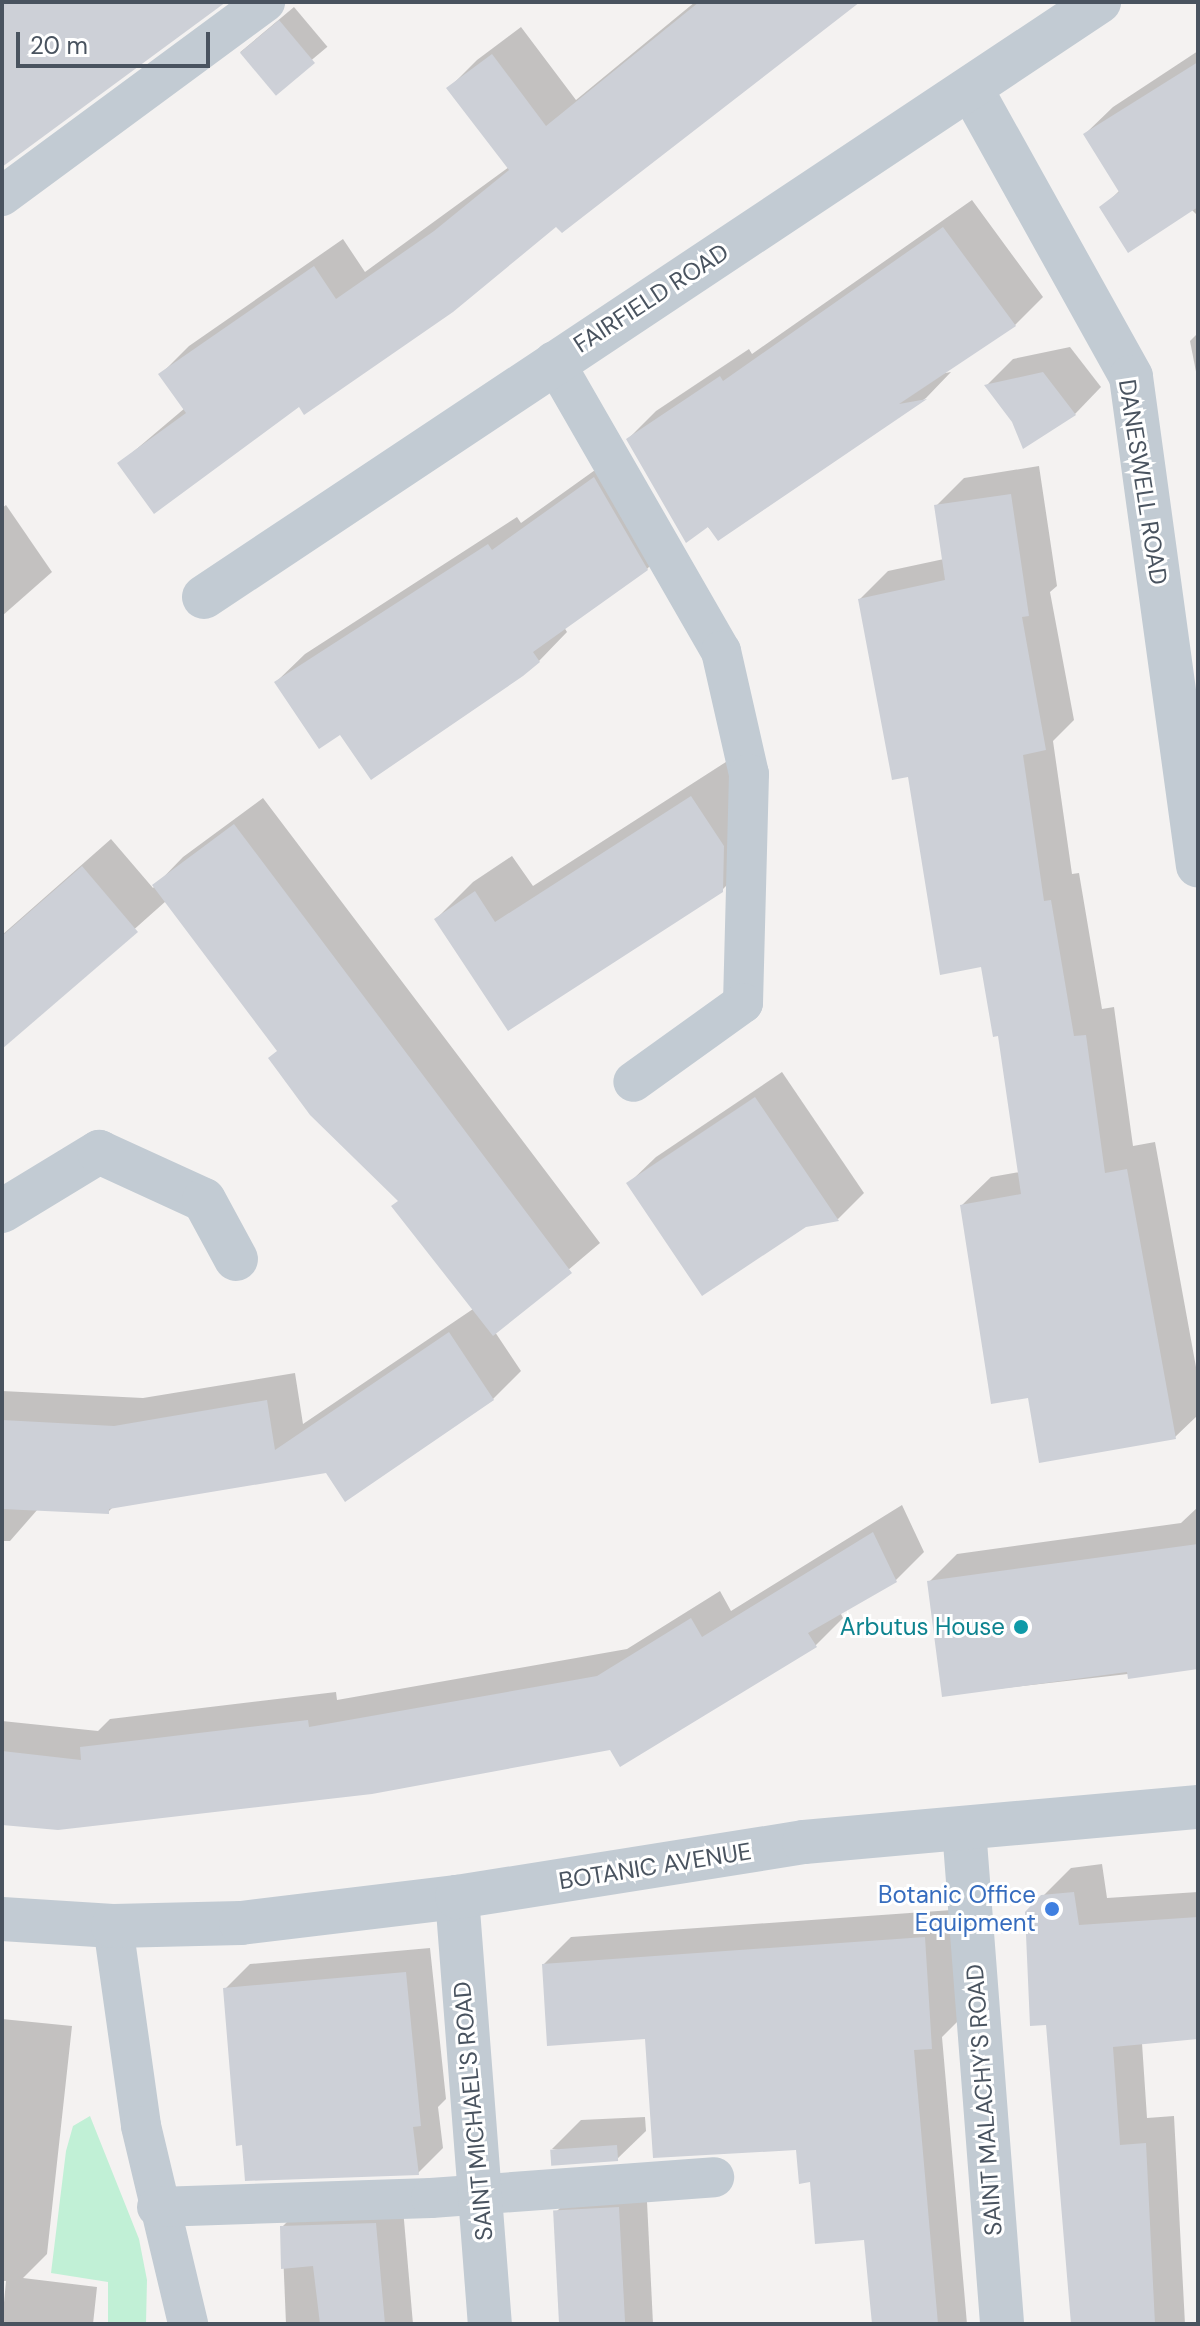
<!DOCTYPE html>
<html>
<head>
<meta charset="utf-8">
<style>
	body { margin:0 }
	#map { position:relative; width:1200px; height:2326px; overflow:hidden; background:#f4f2f1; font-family:"DM Sans",sans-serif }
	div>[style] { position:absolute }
	.green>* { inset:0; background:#c1f0d6 }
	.shadow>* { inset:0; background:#0003; transform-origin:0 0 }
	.building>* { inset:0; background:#cdd0d7; transform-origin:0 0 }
	.service>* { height:40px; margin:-20px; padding:0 20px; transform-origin:20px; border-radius:20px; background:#c2cbd3 }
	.minor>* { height:44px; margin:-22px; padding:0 22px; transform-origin:22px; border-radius:22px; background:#c2cbd3 }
	.tertiary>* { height:44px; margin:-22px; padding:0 22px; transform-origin:22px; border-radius:22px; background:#c2cbd3 }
	.dots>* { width:22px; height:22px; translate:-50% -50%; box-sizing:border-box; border:4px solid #fff; border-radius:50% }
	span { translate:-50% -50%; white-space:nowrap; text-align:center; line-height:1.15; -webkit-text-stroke:6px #fff; paint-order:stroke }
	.street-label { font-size:24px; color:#49535f }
	.culture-label { font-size:24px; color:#0d838f }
	.right { translate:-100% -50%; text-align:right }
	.shop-label { font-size:24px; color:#366cbe }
	.frame { position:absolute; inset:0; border:4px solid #49535f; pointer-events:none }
	.scale { position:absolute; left:16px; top:32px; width:194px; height:36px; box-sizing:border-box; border:4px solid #49535f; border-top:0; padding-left:10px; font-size:24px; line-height:28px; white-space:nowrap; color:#49535f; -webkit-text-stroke:6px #fff; paint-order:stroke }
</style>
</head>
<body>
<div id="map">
	<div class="green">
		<i style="clip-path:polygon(90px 2116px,139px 2239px,147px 2280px,146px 2324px,108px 2324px,108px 2282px,51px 2273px,66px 2151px,73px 2126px)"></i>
	</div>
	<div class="shadow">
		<i style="clip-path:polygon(695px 2px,858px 2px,557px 225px,300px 405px,120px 463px,185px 408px,161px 374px,189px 346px,343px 239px,365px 272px,509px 167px,449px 88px,477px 60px,521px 27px,576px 100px)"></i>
		<i style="left:294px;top:7px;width:52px;height:70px;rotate:50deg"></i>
		<i style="clip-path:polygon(1198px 51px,1198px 216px,1191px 209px,1102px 208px,1120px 190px,1085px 134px,1113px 107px)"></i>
		<i style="clip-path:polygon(972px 200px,1043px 297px,1015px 325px,940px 374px,951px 372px,926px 398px,718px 538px,628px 439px,656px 411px,749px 349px,752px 354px)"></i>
		<i style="clip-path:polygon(1198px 333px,1198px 382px,1190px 341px)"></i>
		<i style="clip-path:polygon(1070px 347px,1101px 387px,1075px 414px,1013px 421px,987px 385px,1013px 359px)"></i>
		<i style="clip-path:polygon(623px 450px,675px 540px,647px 569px,564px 627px,567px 632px,539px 661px,341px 732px,276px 682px,305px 654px,517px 517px,521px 523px)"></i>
		<i style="clip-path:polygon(1039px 466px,1057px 586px,1050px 592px,1074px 720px,1053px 741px,1072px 874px,1079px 873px,1102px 1009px,1114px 1007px,1133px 1146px,1155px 1142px,1198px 1378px,1198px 1415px,1175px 1437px,1030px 1395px,962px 1205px,991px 1177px,1020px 1172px,1000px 1033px,982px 965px,910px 774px,860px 599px,888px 571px,944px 559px,936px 506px,964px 478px)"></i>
		<i style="clip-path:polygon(6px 505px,52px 572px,2px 616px,2px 508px)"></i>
		<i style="clip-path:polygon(729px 760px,759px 853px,722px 890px,509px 1029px,436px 919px,473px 882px,512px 856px,533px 886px)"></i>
		<i style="clip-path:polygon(263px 798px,600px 1243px,495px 1332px,521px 1371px,493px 1399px,326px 1471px,114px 1506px,108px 1512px,38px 1509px,10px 1541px,2px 1541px,2px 1391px,143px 1398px,295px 1373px,303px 1424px,473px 1309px,400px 1200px,166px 901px,2px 1047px,2px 935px,111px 839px,153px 888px,183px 857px)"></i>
		<i style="clip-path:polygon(782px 1072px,864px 1193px,838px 1219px,629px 1183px,656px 1157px)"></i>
		<i style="clip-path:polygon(902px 1505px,924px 1552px,896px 1580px,840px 1612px,843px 1618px,815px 1646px,611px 1748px,2px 1822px,2px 1721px,98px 1731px,110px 1719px,336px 1692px,337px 1700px,627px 1649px,720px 1591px,731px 1611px)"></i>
		<i style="clip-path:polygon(1198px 1507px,1198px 1666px,944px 1695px,929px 1582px,957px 1554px,1181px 1523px)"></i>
		<i style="clip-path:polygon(1102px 1864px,1107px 1898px,1198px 1892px,1198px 2038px,1142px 2043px,1147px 2118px,1174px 2116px,1185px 2324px,1072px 2324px,1048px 2023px,1027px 1912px,1071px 1868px)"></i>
		<i style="clip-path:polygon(952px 1910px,959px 2020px,942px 2037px,967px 2324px,874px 2324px,866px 2238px,812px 2180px,798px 2148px,544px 1964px,571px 1937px)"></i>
		<i style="clip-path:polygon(430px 1948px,446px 2099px,438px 2107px,443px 2148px,418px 2173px,225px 1989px,250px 1964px)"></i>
		<i style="clip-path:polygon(2px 2019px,72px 2026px,47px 2254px,23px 2278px,97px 2287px,93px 2324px,2px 2324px,6px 2281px,2px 2281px)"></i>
		<i style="clip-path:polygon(645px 2117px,646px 2131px,617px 2159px,552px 2149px,581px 2120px)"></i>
		<i style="clip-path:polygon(646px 2181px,653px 2324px,560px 2324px,555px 2213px,583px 2185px)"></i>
		<i style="clip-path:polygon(402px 2197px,413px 2324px,286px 2324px,282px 2227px,308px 2201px)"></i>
	</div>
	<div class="building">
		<i style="clip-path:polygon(2px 2px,226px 2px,2px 167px)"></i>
		<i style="clip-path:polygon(699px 2px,860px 2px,562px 233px,556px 227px,453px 312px,304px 415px,299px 407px,154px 514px,117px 463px,186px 413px,158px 374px,314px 266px,336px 299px,434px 231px,509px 170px,446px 88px,492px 54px,546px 126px)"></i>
		<i style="left:279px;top:20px;width:56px;height:51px;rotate:50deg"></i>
		<i style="clip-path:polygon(1198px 62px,1198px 207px,1128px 253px,1099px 207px,1119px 192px,1083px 134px)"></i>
		<i style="clip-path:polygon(943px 227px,1016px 326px,899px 404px,927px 399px,718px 541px,708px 527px,686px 543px,626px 439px,720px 376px,723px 381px)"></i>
		<i style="clip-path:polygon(1043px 372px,1076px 415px,1023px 449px,1012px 422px,984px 385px)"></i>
		<i style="clip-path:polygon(594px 477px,648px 570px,533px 652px,540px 662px,523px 676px,371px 780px,340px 735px,319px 749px,274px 682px,488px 544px,492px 550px)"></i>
		<i style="clip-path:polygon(1011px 494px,1029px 616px,1022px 617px,1046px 750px,1023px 755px,1044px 901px,1051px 900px,1074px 1036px,1086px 1035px,1105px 1173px,1127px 1169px,1176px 1439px,1039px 1463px,1028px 1398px,991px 1404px,960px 1205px,1021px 1194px,998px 1036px,993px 1037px,981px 967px,940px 975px,908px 777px,892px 780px,858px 599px,945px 580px,934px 505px)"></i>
		<i style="clip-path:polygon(691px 796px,724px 846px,723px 892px,508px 1031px,434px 919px,475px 891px,495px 922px)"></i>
		<i style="clip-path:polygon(234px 824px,572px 1273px,493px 1336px,391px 1206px,398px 1201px,310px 1115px,268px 1058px,277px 1051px,152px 885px)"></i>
		<i style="clip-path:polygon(82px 866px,138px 932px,2px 1049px,2px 936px)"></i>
		<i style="clip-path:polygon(755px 1097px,839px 1221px,806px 1227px,702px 1296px,626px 1183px)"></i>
		<i style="clip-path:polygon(449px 1332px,494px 1400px,345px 1502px,326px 1473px,109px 1509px,109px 1514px,2px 1509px,2px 1420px,114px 1426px,267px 1400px,275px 1450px)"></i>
		<i style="clip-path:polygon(873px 1532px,897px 1582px,808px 1633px,817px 1647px,620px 1767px,610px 1750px,372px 1794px,58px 1830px,2px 1825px,2px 1751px,81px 1760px,80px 1747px,308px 1720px,309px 1727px,597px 1676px,691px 1618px,702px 1637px)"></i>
		<i style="clip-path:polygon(1198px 1544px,1198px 1669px,1128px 1679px,1127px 1672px,942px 1697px,927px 1581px)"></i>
		<i style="clip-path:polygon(1074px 1892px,1079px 1925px,1198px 1917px,1198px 2039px,1113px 2047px,1120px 2145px,1146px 2143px,1155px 2324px,1071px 2324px,1046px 2025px,1030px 2026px,1025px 1912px,1041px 1895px)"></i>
		<i style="clip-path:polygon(925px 1937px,932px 2049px,914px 2050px,938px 2324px,872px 2324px,864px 2240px,815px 2244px,810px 2182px,799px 2184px,796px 2150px,653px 2158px,645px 2039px,547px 2046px,542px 1964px)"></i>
		<i style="clip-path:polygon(406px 1972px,421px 2126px,413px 2127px,419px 2175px,245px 2181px,242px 2145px,236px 2146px,223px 1988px)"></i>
		<i style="left:617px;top:2145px;width:16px;height:67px;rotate:86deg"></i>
		<i style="left:619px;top:2207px;width:117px;height:66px;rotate:87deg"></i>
		<i style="clip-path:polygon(376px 2223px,385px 2324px,320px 2324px,313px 2266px,281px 2269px,280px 2226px)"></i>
	</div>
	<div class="service">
		<i style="left:2px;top:196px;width:327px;rotate:-36.4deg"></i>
		<i style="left:554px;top:361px;width:335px;rotate:60.1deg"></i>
		<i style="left:721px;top:651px;width:126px;rotate:77.2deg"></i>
		<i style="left:749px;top:774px;width:229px;rotate:91.5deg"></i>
		<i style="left:743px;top:1003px;width:135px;rotate:144.3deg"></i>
		<i style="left:113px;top:1926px;width:202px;rotate:82deg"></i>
		<i style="left:141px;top:2126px;width:204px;rotate:76.6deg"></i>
		<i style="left:157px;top:2207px;width:274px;rotate:-1.9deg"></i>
		<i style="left:431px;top:2198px;width:284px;rotate:-4.2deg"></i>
	</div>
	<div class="minor">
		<i style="left:971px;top:89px;width:329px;rotate:60.9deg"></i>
		<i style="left:1131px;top:377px;width:493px;rotate:82.2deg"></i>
		<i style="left:204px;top:597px;width:1075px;rotate:-33.62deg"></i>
		<i style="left:2px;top:1211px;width:114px;rotate:-31.3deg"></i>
		<i style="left:99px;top:1152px;width:115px;rotate:24.6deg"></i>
		<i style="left:204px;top:1200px;width:67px;rotate:61.5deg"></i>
		<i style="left:964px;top:1829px;width:496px;rotate:85.6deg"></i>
		<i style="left:457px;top:1897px;width:428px;rotate:85.6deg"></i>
	</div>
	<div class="tertiary">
		<i style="left:2px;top:1919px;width:111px;rotate:3.6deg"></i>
		<i style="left:113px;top:1926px;width:128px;rotate:-1.3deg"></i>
		<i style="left:241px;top:1923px;width:218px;rotate:-6.9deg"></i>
		<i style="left:457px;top:1897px;width:351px;rotate:-9deg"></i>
		<i style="left:804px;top:1842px;width:396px;rotate:-5.1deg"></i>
	</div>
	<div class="dots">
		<i style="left:1021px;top:1627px;background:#0f9aa8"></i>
		<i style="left:1052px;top:1909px;background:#3f7fe0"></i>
	</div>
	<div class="street-label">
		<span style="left:651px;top:298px;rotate:-33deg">FAIRFIELD ROAD</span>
		<span style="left:1143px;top:482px;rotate:81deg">DANESWELL ROAD</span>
		<span style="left:655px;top:1866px;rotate:-9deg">BOTANIC AVENUE</span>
		<span style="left:984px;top:2100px;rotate:-94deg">SAINT MALACHY'S ROAD</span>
		<span style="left:473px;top:2111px;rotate:-95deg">SAINT MICHAEL'S ROAD</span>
	</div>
	<div class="culture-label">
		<span class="right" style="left:1005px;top:1627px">Arbutus House</span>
	</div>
	<div class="shop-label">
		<span class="right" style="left:1036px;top:1909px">Botanic Office<br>Equipment</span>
	</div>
	<div class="frame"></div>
	<div class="scale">20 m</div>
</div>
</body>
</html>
